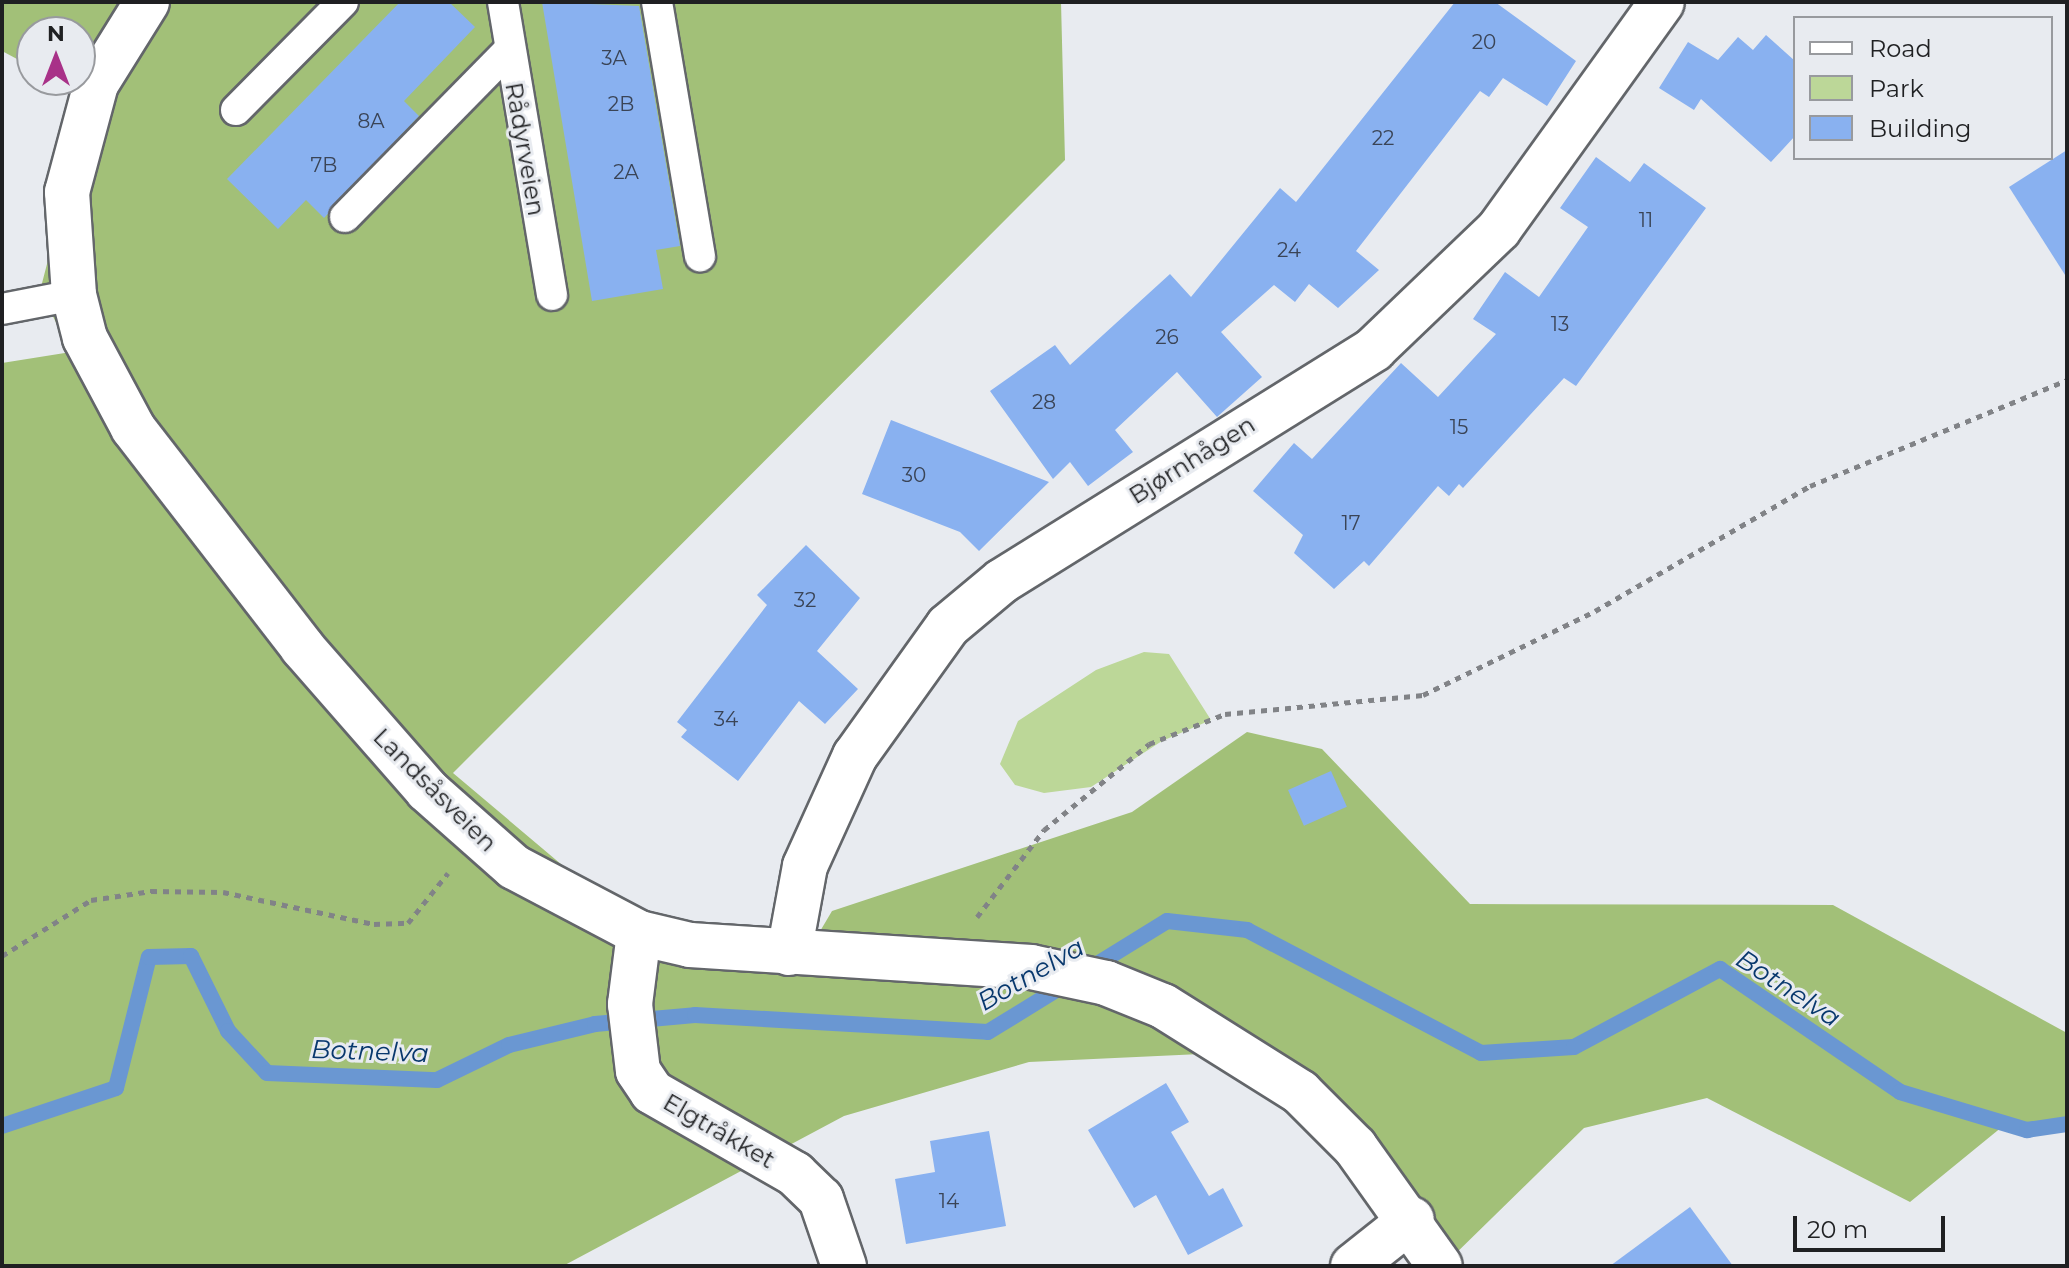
<!DOCTYPE html>
<html>
<head>
<meta charset="utf-8">
<style>
	body { margin:0 }
	#map { position:relative; width:2069px; height:1268px; overflow:hidden; background:#e8ebf0; font-family:Montserrat,sans-serif }
	div>[style] { position:absolute }
	.green>* { inset:0; background:#bcd798 }
	.forest>* { inset:0; background:#a2c078 }
	.stream>* { height:16px; margin:-8px; padding:0 8px; transform-origin:8px; border-radius:8px; background:#6a97d2 }
	.building>* { inset:0; background:#89b1f0; transform-origin:0 0 }
	.path>* { height:5px; margin-top:-2.5px; transform-origin:0; background:repeating-linear-gradient(90deg,#818387 0 6px,transparent 0 12px) }
	.roads { filter:drop-shadow(2px 0 #63666a) drop-shadow(-2px 0 #63666a) drop-shadow(0 2px #63666a) drop-shadow(0 -2px #63666a) }
	.lane>* { height:30px; margin:-15px; padding:0 15px; transform-origin:15px; border-radius:15px; background:#fff }
	.street>* { height:44px; margin:-22px; padding:0 22px; transform-origin:22px; border-radius:22px; background:#fff }
	.secondary>* { height:44px; margin:-22px; padding:0 22px; transform-origin:22px; border-radius:22px; background:#fff }
	span { translate:-50% -50%; white-space:nowrap; text-align:center; line-height:1.15; -webkit-text-stroke:6px #e8ebf0; paint-order:stroke }
	.number-label { font-size:20px; color:#3a4456 }
	.number-label span { -webkit-text-stroke-width:0 }
	.street-label { font-size:24px; color:#1f2022 }
	.water-label { font-size:26px; color:#08386d; font-style:italic }
	.frame { position:absolute; inset:0; border:4px solid #1f2022; pointer-events:none }
	.legend { position:absolute; left:1793px; top:16px; width:260px; height:144px; box-sizing:border-box; background:#e8ebf0; border:2px solid #989a9e; margin:0; padding:10px 14px; list-style:none; font-size:24px; color:#1f2022 }
	.legend li { display:flex; align-items:center; gap:16px; height:40px }
	.legend b { width:40px; border:2px solid #989a9e }
	.north { position:absolute; left:16px; top:16px; width:80px; height:80px; box-sizing:border-box; background:#e8ebf0; border:2px solid #989a9e; border-radius:50%; rotate:0deg; font-size:22px; font-weight:700; line-height:32px; text-align:center; color:#1f2022 }
	.north::after { content:''; display:block; margin:auto; width:28px; height:36px; background:#a83188; clip-path:polygon(50% 0,100% 100%,50% 72%,0 100%) }
	.scale { position:absolute; left:1793px; top:1216px; width:152px; height:36px; box-sizing:border-box; border:4px solid #1f2022; border-top:0; padding-left:10px; font-size:24px; line-height:28px; white-space:nowrap; color:#1f2022; -webkit-text-stroke:6px #e8ebf0; paint-order:stroke }
</style>
</head>
<body>
<div id="map">
	<div class="green">
		<i style="clip-path:polygon(1144px 652px,1169px 654px,1211px 720px,1162px 741px,1091px 787px,1044px 793px,1015px 785px,1000px 764px,1018px 721px,1096px 670px)"></i>
	</div>
	<div class="forest">
		<i style="clip-path:polygon(2px 2px,1061px 2px,1065px 160px,453px 773px,638px 929px,819px 933px,832px 911px,1132px 812px,1247px 732px,1322px 749px,1470px 904px,1833px 905px,2067px 1033px,2067px 1122px,2008px 1122px,1910px 1202px,1707px 1098px,1584px 1128px,1447px 1262px,1343px 1115px,1222px 1053px,1029px 1062px,844px 1116px,563px 1266px,2px 1266px,2px 363px,71px 352px,40px 291px,90px 98px,56px 80px,80px 80px,80px 32px,32px 32px,32px 67px,2px 51px)"></i>
	</div>
	<div class="stream">
		<i style="left:1086px;top:971px;width:95px;rotate:-31.7deg"></i>
		<i style="left:1167px;top:921px;width:81px;rotate:6.4deg"></i>
		<i style="left:1247px;top:930px;width:264px;rotate:27.7deg"></i>
		<i style="left:1481px;top:1053px;width:93px;rotate:-3.7deg"></i>
		<i style="left:1574px;top:1047px;width:166px;rotate:-28.1deg"></i>
		<i style="left:1720px;top:969px;width:218px;rotate:34.3deg"></i>
		<i style="left:1900px;top:1092px;width:133px;rotate:16.7deg"></i>
		<i style="left:2027px;top:1130px;width:40px;rotate:-8.5deg"></i>
		<i style="left:2px;top:1126px;width:120px;rotate:-18.4deg"></i>
		<i style="left:116px;top:1088px;width:135px;rotate:-75.9deg"></i>
		<i style="left:149px;top:957px;width:42px;rotate:-1.4deg"></i>
		<i style="left:191px;top:956px;width:84px;rotate:63.7deg"></i>
		<i style="left:228px;top:1031px;width:57px;rotate:47.1deg"></i>
		<i style="left:267px;top:1073px;width:170px;rotate:2.4deg"></i>
		<i style="left:437px;top:1080px;width:80px;rotate:-25.9deg"></i>
		<i style="left:509px;top:1045px;width:89px;rotate:-13.7deg"></i>
		<i style="left:595px;top:1024px;width:100px;rotate:-5.1deg"></i>
		<i style="left:695px;top:1015px;width:293px;rotate:3.3deg"></i>
		<i style="left:988px;top:1032px;width:92px;rotate:-31.6deg"></i>
	</div>
	<div class="building">
		<i style="clip-path:polygon(400px 2px,449px 2px,475px 27px,404px 101px,419px 116px,324px 218px,306px 200px,278px 229px,227px 179px)"></i>
		<i style="clip-path:polygon(542px 2px,639px 6px,680px 246px,656px 250px,663px 289px,592px 301px)"></i>
		<i style="clip-path:polygon(1455px 2px,1495px 2px,1576px 61px,1547px 106px,1503px 78px,1489px 97px,1480px 91px,1356px 251px,1379px 270px,1338px 308px,1309px 284px,1295px 302px,1274px 285px,1221px 332px,1262px 377px,1217px 417px,1177px 372px,1115px 430px,1133px 452px,1088px 486px,1070px 462px,1053px 479px,990px 391px,1055px 345px,1070px 365px,1170px 274px,1191px 297px,1280px 188px,1296px 202px)"></i>
		<i style="clip-path:polygon(1766px 35px,1795px 61px,1795px 136px,1771px 162px,1701px 99px,1694px 110px,1659px 88px,1688px 42px,1718px 60px,1738px 37px,1753px 50px)"></i>
		<i style="clip-path:polygon(2067px 150px,2067px 278px,2009px 187px)"></i>
		<i style="clip-path:polygon(1596px 157px,1630px 182px,1644px 163px,1706px 208px,1576px 386px,1564px 378px,1463px 488px,1459px 484px,1449px 496px,1438px 486px,1369px 566px,1364px 561px,1334px 589px,1294px 553px,1303px 535px,1253px 491px,1294px 443px,1312px 459px,1401px 363px,1438px 397px,1496px 334px,1473px 319px,1505px 272px,1539px 297px,1588px 227px,1560px 208px)"></i>
		<i style="clip-path:polygon(891px 420px,1049px 482px,979px 551px,960px 532px,862px 494px)"></i>
		<i style="clip-path:polygon(806px 545px,860px 598px,817px 651px,858px 689px,825px 724px,799px 701px,738px 781px,681px 737px,687px 730px,677px 722px,767px 605px,757px 595px)"></i>
		<i style="left:1331px;top:771px;width:39px;height:47px;rotate:66deg"></i>
		<i style="clip-path:polygon(1166px 1083px,1189px 1122px,1171px 1132px,1209px 1196px,1223px 1188px,1243px 1226px,1188px 1255px,1156px 1195px,1134px 1208px,1088px 1130px)"></i>
		<i style="clip-path:polygon(989px 1131px,1006px 1226px,906px 1244px,895px 1179px,935px 1172px,930px 1141px)"></i>
		<i style="clip-path:polygon(1690px 1207px,1733px 1266px,1610px 1266px)"></i>
	</div>
	<div class="path">
		<i style="left:977px;top:917px;width:110px;rotate:-52.4deg"></i>
		<i style="left:1044px;top:830px;width:136px;rotate:-39.3deg"></i>
		<i style="left:1149px;top:744px;width:82px;rotate:-21.5deg"></i>
		<i style="left:1225px;top:714px;width:199px;rotate:-5.5deg"></i>
		<i style="left:1423px;top:695px;width:191px;rotate:-26deg"></i>
		<i style="left:1595px;top:611px;width:249px;rotate:-30.2deg"></i>
		<i style="left:1810px;top:486px;width:278px;rotate:-22.4deg"></i>
		<i style="left:2px;top:956px;width:105px;rotate:-32.2deg"></i>
		<i style="left:91px;top:900px;width:61px;rotate:-8.5deg"></i>
		<i style="left:151px;top:891px;width:72px;rotate:0.8deg"></i>
		<i style="left:223px;top:892px;width:154px;rotate:12deg"></i>
		<i style="left:374px;top:924px;width:34px;rotate:-2deg"></i>
		<i style="left:408px;top:923px;width:64px;rotate:-51.3deg"></i>
	</div>
	<div class="roads">
		<div class="lane">
			<i style="left:503px;top:2px;width:297px;rotate:80.5deg"></i>
			<i style="left:657px;top:2px;width:258px;rotate:80.4deg"></i>
			<i style="left:236px;top:110px;width:152px;rotate:-45.3deg"></i>
			<i style="left:345px;top:217px;width:231px;rotate:-45.5deg"></i>
			<i style="left:2px;top:309px;width:73px;rotate:-11deg"></i>
		</div>
		<div class="street">
			<i style="left:639px;top:933px;width:72px;rotate:97.2deg"></i>
			<i style="left:630px;top:1004px;width:67px;rotate:83.2deg"></i>
			<i style="left:638px;top:1071px;width:25px;rotate:56deg"></i>
			<i style="left:652px;top:1092px;width:165px;rotate:29.8deg"></i>
			<i style="left:795px;top:1174px;width:36px;rotate:44deg"></i>
			<i style="left:821px;top:1199px;width:71px;rotate:71.1deg"></i>
			<i style="left:789px;top:953px;width:88px;rotate:-79.6deg"></i>
			<i style="left:805px;top:866px;width:121px;rotate:-65.6deg"></i>
			<i style="left:855px;top:756px;width:160px;rotate:-54.4deg"></i>
			<i style="left:948px;top:626px;width:70px;rotate:-39.8deg"></i>
			<i style="left:1002px;top:581px;width:438px;rotate:-31.9deg"></i>
			<i style="left:1374px;top:349px;width:173px;rotate:-43.8deg"></i>
			<i style="left:1499px;top:229px;width:279px;rotate:-54.3deg"></i>
			<i style="left:1353px;top:1266px;width:75px;rotate:-38.5deg"></i>
		</div>
		<div class="secondary">
			<i style="left:147px;top:2px;width:97px;rotate:121.9deg"></i>
			<i style="left:96px;top:84px;width:112px;rotate:105deg"></i>
			<i style="left:67px;top:192px;width:103px;rotate:86.1deg"></i>
			<i style="left:74px;top:295px;width:44px;rotate:75.7deg"></i>
			<i style="left:85px;top:338px;width:102px;rotate:61.9deg"></i>
			<i style="left:133px;top:428px;width:277px;rotate:52.3deg"></i>
			<i style="left:302px;top:647px;width:190px;rotate:48.8deg"></i>
			<i style="left:427px;top:790px;width:116px;rotate:41.5deg"></i>
			<i style="left:514px;top:867px;width:141px;rotate:27.8deg"></i>
			<i style="left:639px;top:933px;width:52px;rotate:13.2deg"></i>
			<i style="left:690px;top:945px;width:342px;rotate:3.7deg"></i>
			<i style="left:1031px;top:967px;width:77px;rotate:12deg"></i>
			<i style="left:1106px;top:983px;width:61px;rotate:22deg"></i>
			<i style="left:1163px;top:1006px;width:162px;rotate:32.1deg"></i>
			<i style="left:1300px;top:1092px;width:78px;rotate:45deg"></i>
			<i style="left:1355px;top:1147px;width:146px;rotate:54.5deg"></i>
		</div>
	</div>
	<div class="number-label">
		<span style="left:1484px;top:42px">20</span>
		<span style="left:614px;top:58px">3A</span>
		<span style="left:621px;top:104px">2B</span>
		<span style="left:371px;top:121px">8A</span>
		<span style="left:1383px;top:138px">22</span>
		<span style="left:324px;top:165px">7B</span>
		<span style="left:626px;top:172px">2A</span>
		<span style="left:1646px;top:220px">11</span>
		<span style="left:1289px;top:250px">24</span>
		<span style="left:1560px;top:324px">13</span>
		<span style="left:1167px;top:337px">26</span>
		<span style="left:1044px;top:402px">28</span>
		<span style="left:1459px;top:427px">15</span>
		<span style="left:914px;top:475px">30</span>
		<span style="left:1351px;top:523px">17</span>
		<span style="left:805px;top:600px">32</span>
		<span style="left:726px;top:719px">34</span>
		<span style="left:949px;top:1201px">14</span>
	</div>
	<div class="street-label">
		<span style="left:525px;top:149px;rotate:80deg">Rådyrveien</span>
		<span style="left:1192px;top:460px;rotate:-32deg">Bjørnhågen</span>
		<span style="left:435px;top:790px;rotate:45deg">Landsåsveien</span>
		<span style="left:719px;top:1131px;rotate:30deg">Elgtråkket</span>
	</div>
	<div class="water-label">
		<span style="left:1031px;top:975px;rotate:-30deg">Botnelva</span>
		<span style="left:1788px;top:989px;rotate:33deg">Botnelva</span>
		<span style="left:370px;top:1052px;rotate:2deg">Botnelva</span>
	</div>
	<div class="frame"></div>
	<ul class="legend">
	<li><b style="height:10px;background:#fff"></b>Road</li>
	<li><b style="height:22px;background:#bcd798"></b>Park</li>
	<li><b style="height:22px;background:#89b1f0"></b>Building</li>
	</ul>
	<div class="north">N</div>
	<div class="scale">20 m</div>
</div>
</body>
</html>
